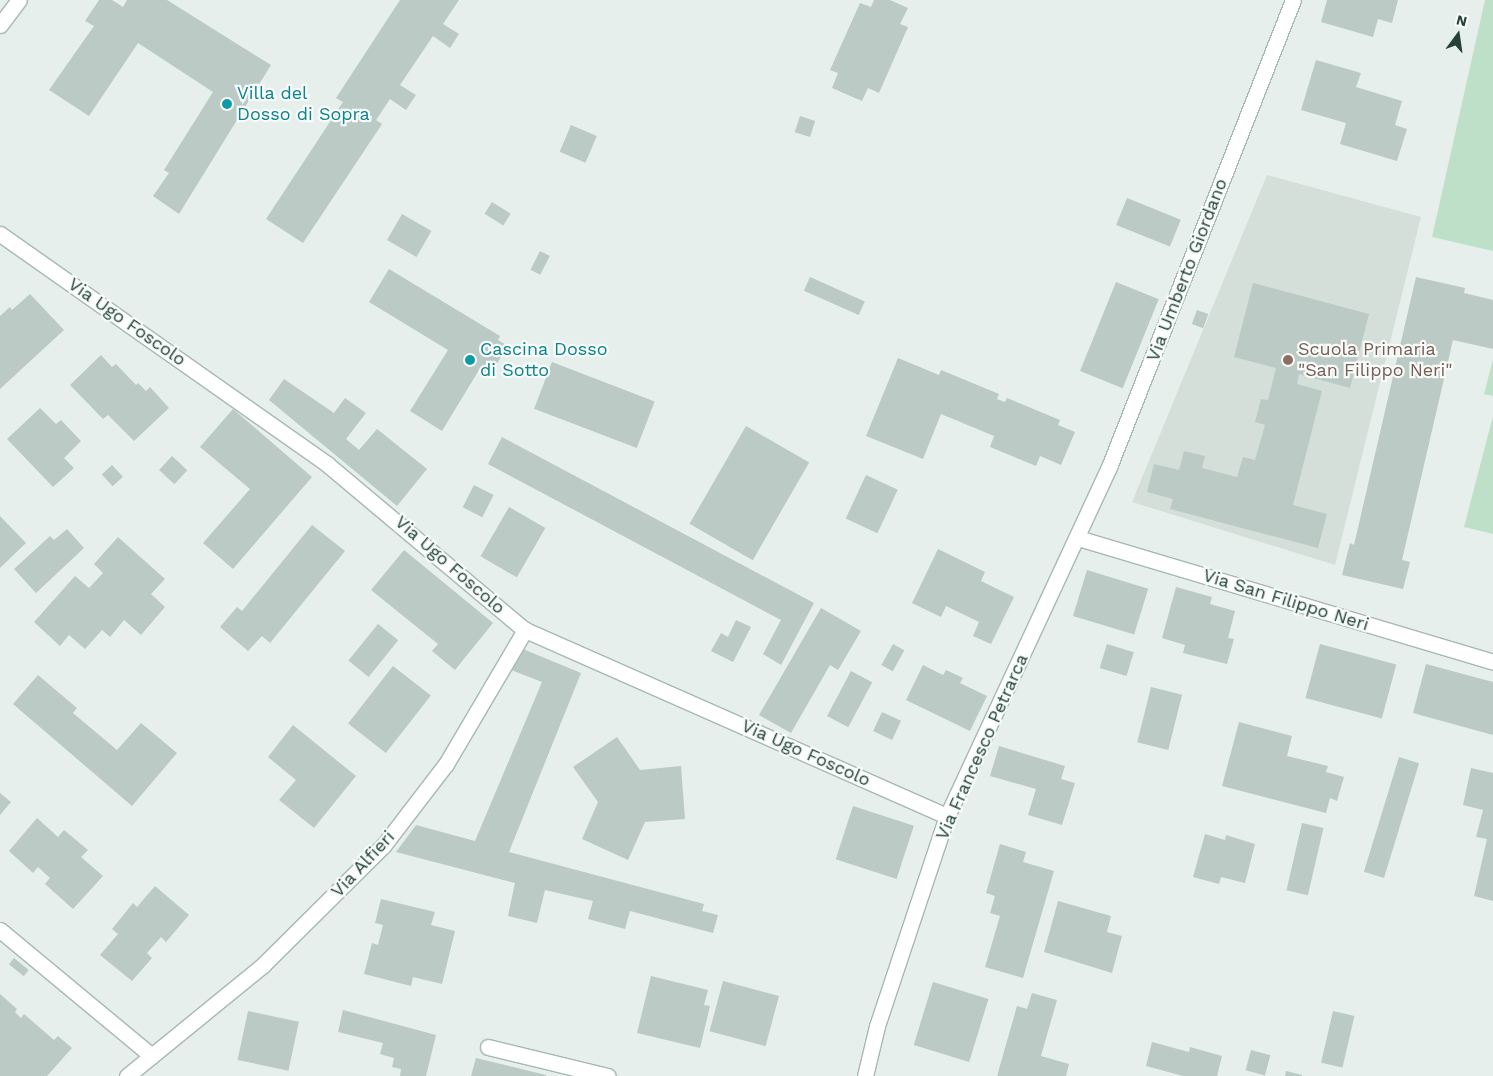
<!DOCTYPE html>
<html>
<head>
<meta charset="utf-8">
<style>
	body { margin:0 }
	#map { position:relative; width:1493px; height:1076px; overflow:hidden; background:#e6efeb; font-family:"Work Sans",sans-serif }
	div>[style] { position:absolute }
	.built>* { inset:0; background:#d4dfda }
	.green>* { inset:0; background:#bfe0c8 }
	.building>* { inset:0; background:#bbcac4; transform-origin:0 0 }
	.roads { filter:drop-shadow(1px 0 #a8b8b2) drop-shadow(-1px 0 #a8b8b2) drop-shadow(0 1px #a8b8b2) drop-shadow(0 -1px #a8b8b2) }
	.minor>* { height:15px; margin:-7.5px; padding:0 7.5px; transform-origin:7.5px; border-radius:7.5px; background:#fff }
	.dots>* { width:14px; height:14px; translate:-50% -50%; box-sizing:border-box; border:2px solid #f7fbf9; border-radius:50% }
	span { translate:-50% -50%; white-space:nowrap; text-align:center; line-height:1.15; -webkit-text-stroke:4.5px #f7fbf9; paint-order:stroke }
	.culture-label { font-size:18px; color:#0d838f }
	.left { translate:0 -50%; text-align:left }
	.street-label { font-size:18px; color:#24423a }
	.education-label { font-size:18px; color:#785e54 }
	.north { position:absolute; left:1433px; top:10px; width:50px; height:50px; -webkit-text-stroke:4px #f7fbf9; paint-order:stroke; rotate:14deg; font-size:14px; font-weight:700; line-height:20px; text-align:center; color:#24423a }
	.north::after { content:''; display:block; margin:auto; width:18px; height:22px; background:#24423a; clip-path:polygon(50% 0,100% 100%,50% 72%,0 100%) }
</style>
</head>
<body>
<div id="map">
	<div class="built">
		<i style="clip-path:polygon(1267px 175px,1421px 217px,1335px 565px,1132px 502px)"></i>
	</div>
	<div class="green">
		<i style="clip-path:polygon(1485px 0,1493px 0,1493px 251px,1432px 237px)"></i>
		<i style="clip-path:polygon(1493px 359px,1493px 396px,1484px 394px)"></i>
		<i style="clip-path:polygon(1493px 416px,1493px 534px,1464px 527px)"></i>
	</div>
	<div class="building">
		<i style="clip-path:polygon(99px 0,112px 0,123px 7px,127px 0,167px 0,271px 65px,179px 214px,153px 196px,169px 173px,164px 170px,213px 92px,138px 43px,89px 116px,49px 90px,94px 26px,85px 21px)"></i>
		<i style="clip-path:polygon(400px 0,459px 0,443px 24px,459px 34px,450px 48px,433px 36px,400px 85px,416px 95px,406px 110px,390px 99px,376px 120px,382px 124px,303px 243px,266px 219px,343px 102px,336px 98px)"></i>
		<i style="clip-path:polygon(874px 0,890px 0,908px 8px,900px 24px,908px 27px,879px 93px,868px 88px,862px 101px,832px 88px,838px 73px,830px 70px,860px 3px,871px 7px)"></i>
		<i style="clip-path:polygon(1327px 0,1398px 0,1392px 23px,1378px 19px,1373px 37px,1321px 22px)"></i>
		<i style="clip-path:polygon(1316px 60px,1361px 73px,1356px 87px,1402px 101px,1395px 125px,1407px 129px,1397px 161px,1340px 144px,1346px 123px,1301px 110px)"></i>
		<i style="left:800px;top:116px;width:16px;height:17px;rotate:18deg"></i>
		<i style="left:571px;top:125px;width:28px;height:29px;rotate:23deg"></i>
		<i style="left:1127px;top:198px;width:58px;height:29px;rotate:22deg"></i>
		<i style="left:492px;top:202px;width:22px;height:14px;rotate:32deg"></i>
		<i style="left:402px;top:214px;width:34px;height:30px;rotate:30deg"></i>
		<i style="left:540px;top:251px;width:11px;height:21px;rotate:27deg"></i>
		<i style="clip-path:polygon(389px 269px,500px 336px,498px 340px,508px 346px,489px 376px,479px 370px,442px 431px,410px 411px,448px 350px,369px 302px)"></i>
		<i style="left:810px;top:277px;width:60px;height:15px;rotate:24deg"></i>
		<i style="clip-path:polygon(1416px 277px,1465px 288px,1464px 293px,1493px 300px,1493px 349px,1453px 340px,1402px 560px,1410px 562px,1403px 589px,1342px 575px,1350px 543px,1354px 545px)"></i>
		<i style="left:1116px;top:282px;width:46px;height:96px;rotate:22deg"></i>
		<i style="clip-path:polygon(1253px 283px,1369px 314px,1350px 388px,1299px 374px,1297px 384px,1322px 391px,1293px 505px,1327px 514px,1318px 548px,1170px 509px,1173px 499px,1147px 492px,1154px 464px,1179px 470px,1184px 451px,1205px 456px,1202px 468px,1237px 477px,1243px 457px,1255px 460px,1265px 425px,1255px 422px,1261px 399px,1268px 400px,1276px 368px,1234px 357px)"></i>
		<i style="clip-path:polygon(30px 294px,64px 330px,0 389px,0 316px,10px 307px,12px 310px)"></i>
		<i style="left:1197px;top:310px;width:12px;height:15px;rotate:20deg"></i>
		<i style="clip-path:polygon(101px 355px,112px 367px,116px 364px,136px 385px,138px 383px,146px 391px,150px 387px,169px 408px,134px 441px,108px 415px,103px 419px,70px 385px)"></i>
		<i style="clip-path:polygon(898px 358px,939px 375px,941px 370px,999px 394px,997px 399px,1005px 402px,1007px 398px,1060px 420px,1058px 425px,1075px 432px,1061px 465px,1040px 456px,1036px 466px,990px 447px,994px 436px,941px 414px,923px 459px,866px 436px)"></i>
		<i style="left:552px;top:362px;width:110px;height:50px;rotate:21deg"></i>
		<i style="clip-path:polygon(284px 379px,334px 413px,345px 398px,366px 413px,346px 439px,359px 450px,377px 429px,427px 469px,397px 506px,269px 400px)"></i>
		<i style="clip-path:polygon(40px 408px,56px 424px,61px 420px,81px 441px,64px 458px,74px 468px,53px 487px,7px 439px)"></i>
		<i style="clip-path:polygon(233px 409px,312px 477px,233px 569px,203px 543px,250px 489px,200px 447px)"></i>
		<i style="left:746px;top:426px;width:73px;height:113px;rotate:30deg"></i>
		<i style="clip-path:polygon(502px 437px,814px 603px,781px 665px,763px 654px,781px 620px,488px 464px)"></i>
		<i style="left:172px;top:456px;width:21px;height:19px;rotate:43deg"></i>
		<i style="left:112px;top:465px;width:16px;height:14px;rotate:47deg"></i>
		<i style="left:866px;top:475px;width:35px;height:48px;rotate:25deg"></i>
		<i style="left:474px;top:485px;width:22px;height:25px;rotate:27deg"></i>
		<i style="left:509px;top:507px;width:42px;height:57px;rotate:30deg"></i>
		<i style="clip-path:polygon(0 516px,26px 543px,0 568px)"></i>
		<i style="clip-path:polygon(312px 525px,345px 551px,270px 643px,262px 636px,248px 651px,220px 627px,237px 607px,242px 611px)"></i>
		<i style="clip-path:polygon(67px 529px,84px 548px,36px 593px,14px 569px,50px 536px,54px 540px)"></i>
		<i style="clip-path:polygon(118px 537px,165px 579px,151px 594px,165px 607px,141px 635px,124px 620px,110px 637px,102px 630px,85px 649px,69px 635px,60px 646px,34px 622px,75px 576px,89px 588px,103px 573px,94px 564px)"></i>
		<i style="clip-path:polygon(938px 549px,985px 572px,981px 581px,1014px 597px,991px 644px,973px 636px,979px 622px,946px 606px,941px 617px,912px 603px)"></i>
		<i style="clip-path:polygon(404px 550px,493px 623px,455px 670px,432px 651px,438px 644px,371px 590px)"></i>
		<i style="left:1087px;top:570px;width:64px;height:48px;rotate:17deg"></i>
		<i style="clip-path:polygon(1176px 587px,1212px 597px,1210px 604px,1235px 611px,1228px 638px,1234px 639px,1227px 664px,1183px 653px,1185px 645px,1162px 638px)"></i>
		<i style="clip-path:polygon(821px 608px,861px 631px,838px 670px,830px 665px,791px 733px,759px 715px)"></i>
		<i style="clip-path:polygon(736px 620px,751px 627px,733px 662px,711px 651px,721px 633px,728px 637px)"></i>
		<i style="left:378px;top:624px;width:26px;height:47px;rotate:39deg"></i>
		<i style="left:893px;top:644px;width:13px;height:24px;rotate:29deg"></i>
		<i style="left:1107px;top:644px;width:28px;height:25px;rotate:17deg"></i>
		<i style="left:1320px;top:644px;width:79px;height:56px;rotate:15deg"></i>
		<i style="clip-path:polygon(523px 649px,581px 673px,509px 852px,704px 904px,702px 911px,718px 915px,713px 933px,630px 911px,625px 929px,588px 919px,593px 901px,545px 890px,537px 923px,508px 916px,515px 883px,396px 852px,416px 825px,475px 841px,542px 682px,511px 670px)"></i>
		<i style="clip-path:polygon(1426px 664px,1493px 682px,1493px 735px,1413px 713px)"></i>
		<i style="clip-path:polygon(923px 665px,943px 675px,946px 670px,963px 678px,960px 683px,987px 696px,970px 731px,906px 700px)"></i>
		<i style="left:393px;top:666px;width:48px;height:73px;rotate:38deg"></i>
		<i style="left:851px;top:671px;width:24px;height:51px;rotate:28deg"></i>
		<i style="clip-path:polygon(38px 675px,77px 708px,73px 713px,117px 750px,141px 723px,177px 753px,132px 806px,13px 704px)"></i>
		<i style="left:1151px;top:687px;width:32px;height:57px;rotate:14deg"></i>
		<i style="left:882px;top:712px;width:21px;height:21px;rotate:25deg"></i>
		<i style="clip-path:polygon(1239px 722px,1292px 736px,1287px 756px,1328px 766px,1326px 772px,1344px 777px,1337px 801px,1330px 798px,1326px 813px,1222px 786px)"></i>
		<i style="clip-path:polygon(293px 725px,356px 776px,314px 828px,279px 800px,296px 780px,268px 757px)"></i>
		<i style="clip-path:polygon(617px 737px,640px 770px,681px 766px,685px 819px,645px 822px,628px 860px,582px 839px,598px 802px,573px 767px)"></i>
		<i style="clip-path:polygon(999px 746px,1065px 766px,1061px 779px,1075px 783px,1062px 825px,1028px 815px,1036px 789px,990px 776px)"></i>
		<i style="left:1399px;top:757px;width:21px;height:120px;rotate:17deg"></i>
		<i style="clip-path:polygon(1471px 768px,1493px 773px,1493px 901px,1474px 896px,1487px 839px,1476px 837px,1483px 810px,1463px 805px)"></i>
		<i style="clip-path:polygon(0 793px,11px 802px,0 815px)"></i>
		<i style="left:853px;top:806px;width:64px;height:56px;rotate:18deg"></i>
		<i style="clip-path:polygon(37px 818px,58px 837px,64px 830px,88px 850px,81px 857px,103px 876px,73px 909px,45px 884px,50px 878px,38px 867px,33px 873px,9px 851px)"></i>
		<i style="left:1302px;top:823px;width:22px;height:69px;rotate:13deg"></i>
		<i style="clip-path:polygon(1205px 834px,1225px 840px,1226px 835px,1255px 844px,1245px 883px,1221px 877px,1219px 884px,1193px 877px)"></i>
		<i style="clip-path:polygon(1000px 844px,1026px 852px,1023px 862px,1054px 871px,1023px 978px,985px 967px,1000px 916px,990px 913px,995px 896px,986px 893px)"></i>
		<i style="clip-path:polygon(155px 886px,189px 915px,166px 942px,161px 937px,147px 953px,152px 958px,132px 981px,100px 955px,118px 934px,112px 929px,133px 903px,137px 907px)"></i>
		<i style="clip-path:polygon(381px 899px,435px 912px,431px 925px,455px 931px,442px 984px,413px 977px,411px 986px,364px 974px,372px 943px,378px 945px,383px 925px,375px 923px)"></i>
		<i style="clip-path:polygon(1058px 901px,1111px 916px,1107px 932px,1122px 936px,1112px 973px,1044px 952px)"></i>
		<i style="left:14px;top:958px;width:19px;height:8px;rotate:39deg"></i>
		<i style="clip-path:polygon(651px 976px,708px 990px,704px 1005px,710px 1006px,700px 1048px,637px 1033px)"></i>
		<i style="left:723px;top:981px;width:58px;height:52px;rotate:15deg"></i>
		<i style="left:933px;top:982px;width:58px;height:66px;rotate:17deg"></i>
		<i style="clip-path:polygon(1032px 993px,1057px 1000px,1041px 1056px,1069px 1064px,1066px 1076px,997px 1076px,1017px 1006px,1027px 1009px)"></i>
		<i style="clip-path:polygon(0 994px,17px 1009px,15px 1012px,21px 1018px,24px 1014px,54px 1040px,58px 1036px,72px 1048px,47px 1076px,0 1076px)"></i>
		<i style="clip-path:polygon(343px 1010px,436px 1035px,426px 1076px,400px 1076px,401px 1069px,392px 1067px,394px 1058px,380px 1054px,383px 1043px,338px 1032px)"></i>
		<i style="left:248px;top:1011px;width:52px;height:50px;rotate:12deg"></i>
		<i style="left:1333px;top:1011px;width:22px;height:53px;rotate:13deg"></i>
		<i style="clip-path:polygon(1152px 1042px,1189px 1052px,1190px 1047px,1222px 1056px,1217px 1076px,1183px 1076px,1146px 1066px)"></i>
		<i style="left:1251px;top:1050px;width:20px;height:21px;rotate:15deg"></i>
		<i style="clip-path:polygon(476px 1058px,546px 1075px,546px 1076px,471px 1076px)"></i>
		<i style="clip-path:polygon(1286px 1071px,1302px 1075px,1302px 1076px,1285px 1076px)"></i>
	</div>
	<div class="roads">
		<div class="minor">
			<i style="left:0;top:25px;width:31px;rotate:-53deg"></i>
			<i style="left:0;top:234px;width:400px;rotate:35.1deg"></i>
			<i style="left:327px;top:464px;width:258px;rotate:40deg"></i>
			<i style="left:525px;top:630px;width:461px;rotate:23.8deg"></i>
			<i style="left:1078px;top:538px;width:433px;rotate:16.6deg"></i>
			<i style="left:0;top:930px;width:197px;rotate:39.7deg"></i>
			<i style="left:488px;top:1047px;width:123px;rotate:13.6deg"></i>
			<i style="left:127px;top:1076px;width:176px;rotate:-39.2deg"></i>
			<i style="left:263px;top:965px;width:169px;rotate:-44.8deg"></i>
			<i style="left:383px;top:846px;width:103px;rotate:-52.5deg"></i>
			<i style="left:446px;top:764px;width:156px;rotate:-59.5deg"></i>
			<i style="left:865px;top:1076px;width:51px;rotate:-76.5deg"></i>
			<i style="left:877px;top:1026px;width:221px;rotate:-71.6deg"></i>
			<i style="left:947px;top:816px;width:385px;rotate:-65.1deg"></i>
			<i style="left:1109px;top:467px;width:502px;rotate:-68.5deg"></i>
		</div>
	</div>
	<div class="dots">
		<i style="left:227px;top:104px;background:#0f9aa8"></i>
		<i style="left:470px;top:360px;background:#0f9aa8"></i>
		<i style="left:1288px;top:360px;background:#8d6e63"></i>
	</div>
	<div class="culture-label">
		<span class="left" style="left:237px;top:104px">Villa del<br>Dosso di Sopra</span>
		<span class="left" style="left:480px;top:360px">Cascina Dosso<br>di Sotto</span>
	</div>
	<div class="street-label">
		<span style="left:1187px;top:270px;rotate:-69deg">Via Umberto Giordano</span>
		<span style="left:127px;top:322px;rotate:35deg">Via Ugo Foscolo</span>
		<span style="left:450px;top:565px;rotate:41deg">Via Ugo Foscolo</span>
		<span style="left:1286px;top:600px;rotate:17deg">Via San Filippo Neri</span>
		<span style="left:982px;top:747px;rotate:-66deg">Via Francesco Petrarca</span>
		<span style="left:806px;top:753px;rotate:24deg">Via Ugo Foscolo</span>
		<span style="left:363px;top:864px;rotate:-47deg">Via Alfieri</span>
	</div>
	<div class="education-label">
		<span class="left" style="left:1298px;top:360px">Scuola Primaria<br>"San Filippo Neri"</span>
	</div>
	<div class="north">N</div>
</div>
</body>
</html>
